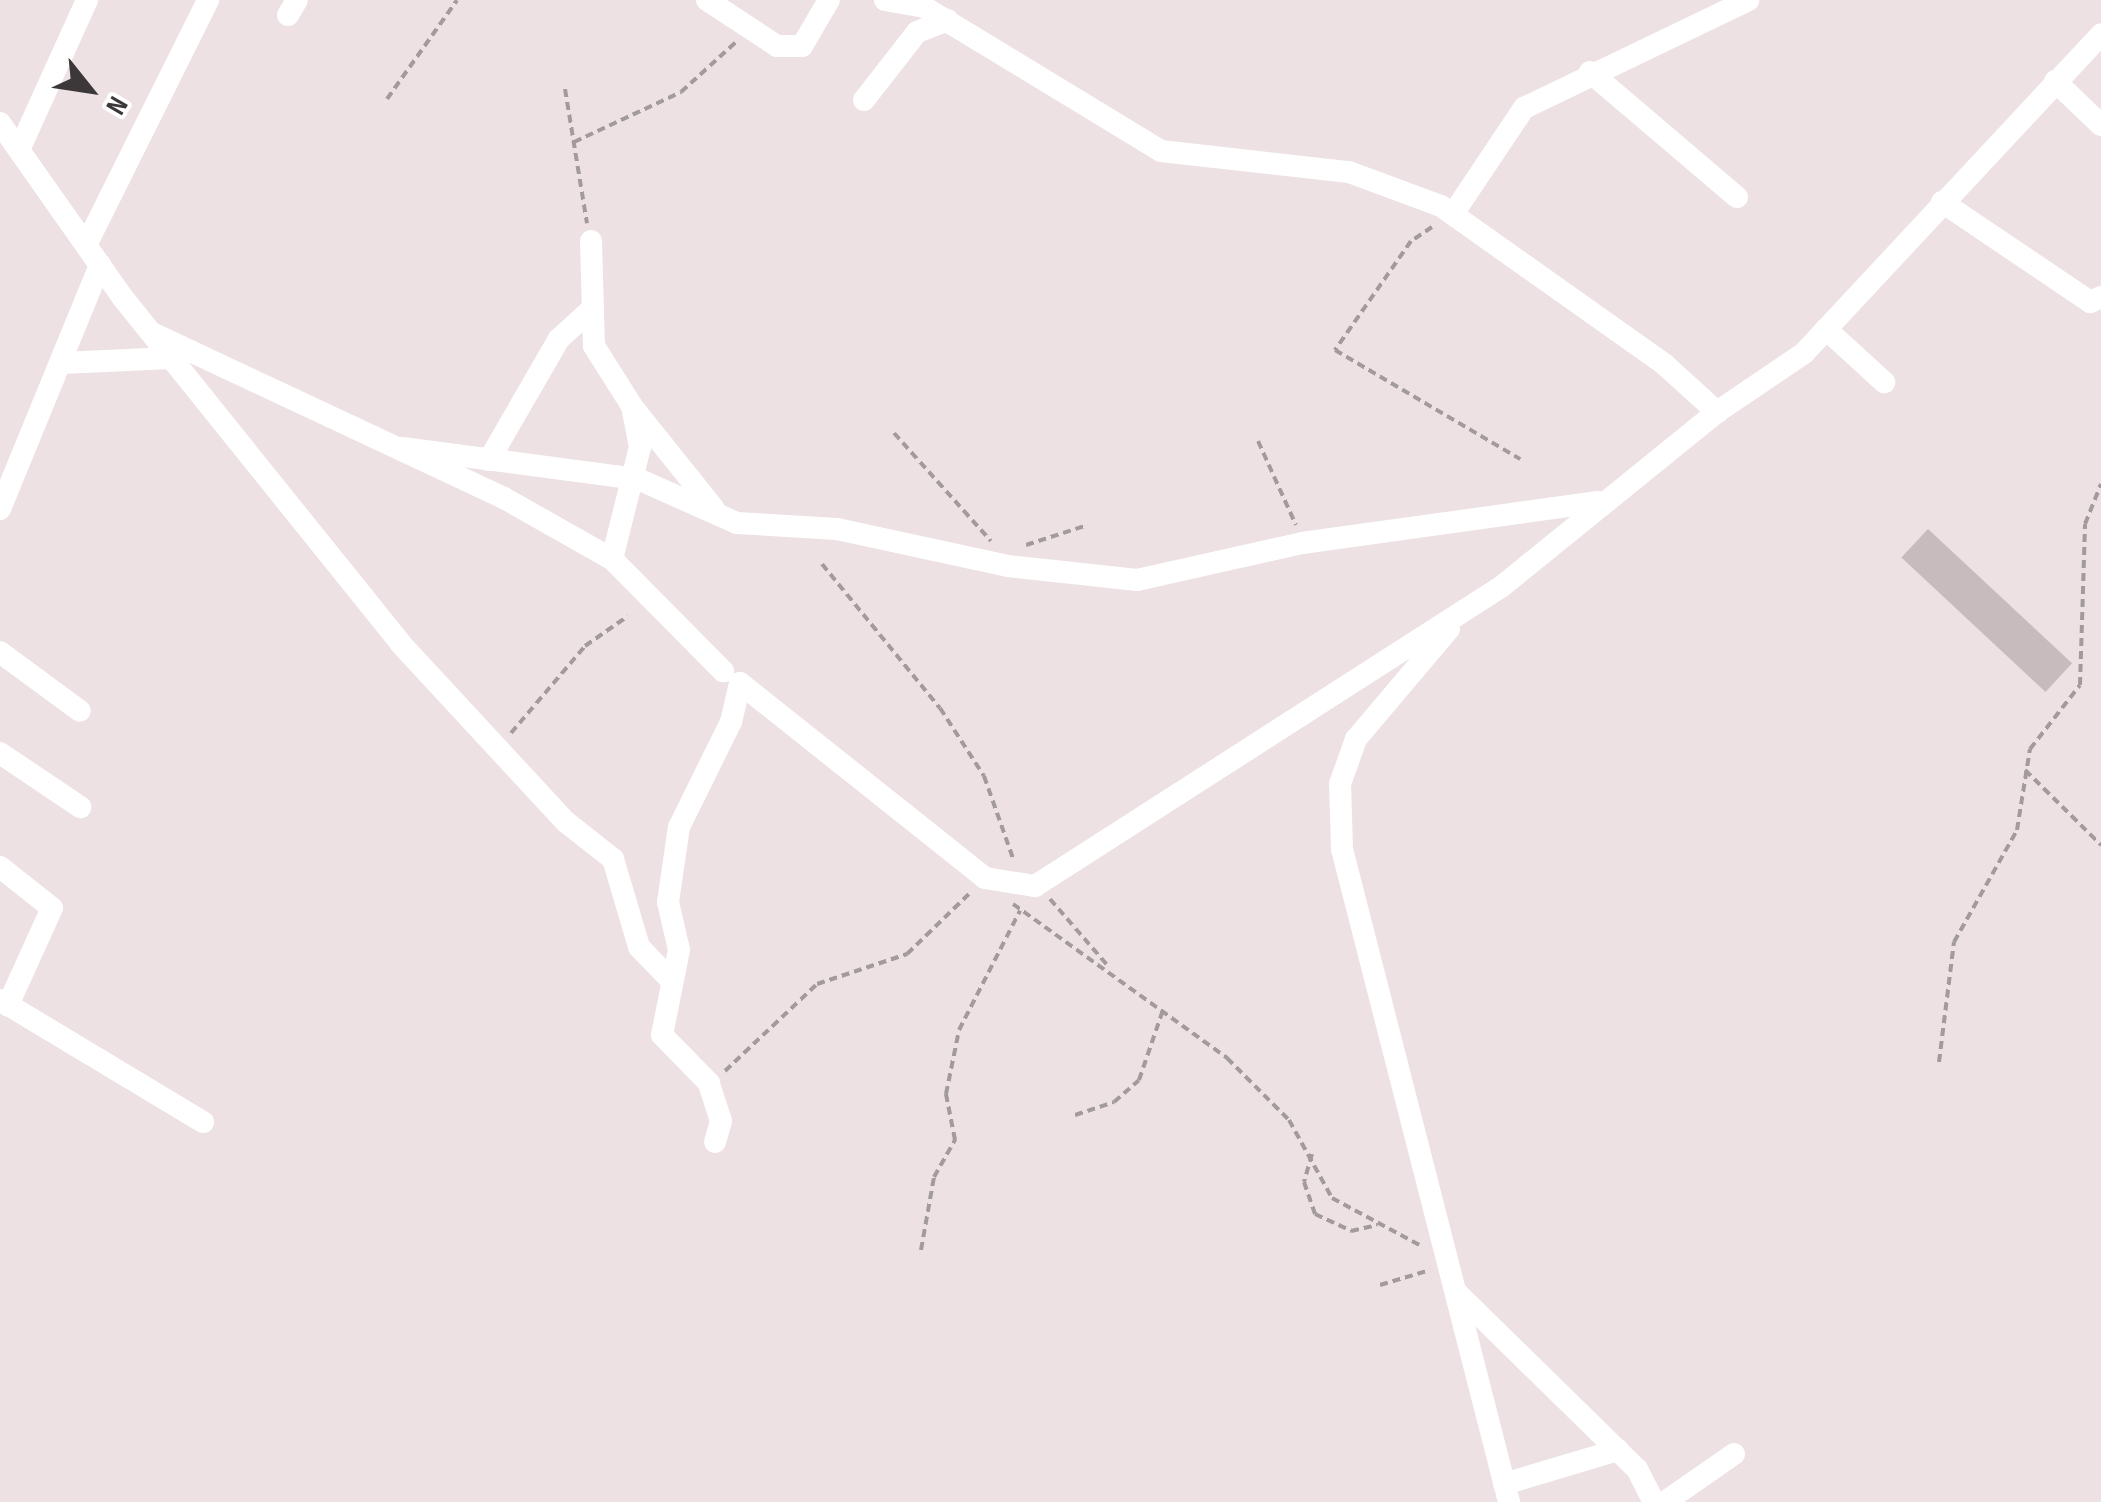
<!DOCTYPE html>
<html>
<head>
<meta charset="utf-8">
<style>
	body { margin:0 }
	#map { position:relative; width:2101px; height:1502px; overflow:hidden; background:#ede1e3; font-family:"Sofia Sans Condensed",sans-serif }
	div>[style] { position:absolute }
	.building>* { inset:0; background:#c7bbbd; transform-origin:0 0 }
	.path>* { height:4px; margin-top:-2px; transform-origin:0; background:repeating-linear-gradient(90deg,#a39a9b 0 8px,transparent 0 13px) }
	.minor>* { height:22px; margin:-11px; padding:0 11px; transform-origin:11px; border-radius:11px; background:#fff }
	span { translate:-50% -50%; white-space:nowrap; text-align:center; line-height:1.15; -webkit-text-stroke:10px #fff; paint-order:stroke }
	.north { position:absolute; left:40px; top:40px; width:100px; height:100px; -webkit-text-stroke:8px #fff; paint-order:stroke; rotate:120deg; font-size:28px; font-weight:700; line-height:40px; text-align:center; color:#3c3738 }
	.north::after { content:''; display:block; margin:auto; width:35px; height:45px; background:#3c3738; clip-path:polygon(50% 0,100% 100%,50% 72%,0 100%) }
</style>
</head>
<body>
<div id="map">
	<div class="building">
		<i style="left:1928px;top:529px;width:197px;height:39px;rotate:43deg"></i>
	</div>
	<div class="path">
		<i style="left:565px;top:89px;width:136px;rotate:80.7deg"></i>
		<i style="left:387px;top:99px;width:121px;rotate:-54.7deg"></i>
		<i style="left:574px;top:142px;width:118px;rotate:-25deg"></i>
		<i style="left:681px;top:92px;width:74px;rotate:-42.3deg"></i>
		<i style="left:1432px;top:227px;width:25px;rotate:146deg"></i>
		<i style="left:1411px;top:241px;width:133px;rotate:124.9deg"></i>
		<i style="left:1335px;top:350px;width:215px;rotate:30.5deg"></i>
		<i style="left:894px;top:433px;width:145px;rotate:48.1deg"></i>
		<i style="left:1258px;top:441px;width:92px;rotate:65.7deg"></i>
		<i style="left:1026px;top:545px;width:62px;rotate:-17.9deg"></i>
		<i style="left:822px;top:564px;width:186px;rotate:50.7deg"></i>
		<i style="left:940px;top:708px;width:81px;rotate:57.1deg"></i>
		<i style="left:984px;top:776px;width:90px;rotate:70.6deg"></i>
		<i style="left:511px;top:733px;width:114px;rotate:-49.6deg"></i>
		<i style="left:585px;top:646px;width:52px;rotate:-34.9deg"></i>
		<i style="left:2025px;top:770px;width:107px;rotate:44.6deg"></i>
		<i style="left:1050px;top:899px;width:90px;rotate:49.1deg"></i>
		<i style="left:1013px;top:904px;width:264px;rotate:35.7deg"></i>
		<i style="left:1227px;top:1058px;width:88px;rotate:45deg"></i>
		<i style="left:1289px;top:1120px;width:89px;rotate:61.1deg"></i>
		<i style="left:1332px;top:1198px;width:103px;rotate:28.3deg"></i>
		<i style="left:1939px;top:1062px;width:121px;rotate:-82.9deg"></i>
		<i style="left:1954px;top:942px;width:129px;rotate:-60.6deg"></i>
		<i style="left:2017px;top:830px;width:82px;rotate:-80.9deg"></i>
		<i style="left:2030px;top:749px;width:81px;rotate:-52deg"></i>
		<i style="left:2080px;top:685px;width:161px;rotate:-88.2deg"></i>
		<i style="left:2085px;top:524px;width:43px;rotate:-68.2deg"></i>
		<i style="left:725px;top:1071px;width:127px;rotate:-43.4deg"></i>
		<i style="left:817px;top:984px;width:95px;rotate:-18.4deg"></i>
		<i style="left:907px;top:954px;width:88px;rotate:-44.1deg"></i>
		<i style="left:1075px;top:1115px;width:41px;rotate:-18.4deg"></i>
		<i style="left:1114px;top:1102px;width:33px;rotate:-41deg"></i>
		<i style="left:1139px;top:1080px;width:74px;rotate:-71.1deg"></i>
		<i style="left:1312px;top:1154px;width:29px;rotate:106deg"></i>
		<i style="left:1304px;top:1182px;width:34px;rotate:71deg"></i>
		<i style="left:1315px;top:1214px;width:40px;rotate:25deg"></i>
		<i style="left:1351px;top:1231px;width:27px;rotate:-13deg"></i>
		<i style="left:921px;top:1250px;width:74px;rotate:-79.9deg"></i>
		<i style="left:934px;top:1177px;width:43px;rotate:-60.4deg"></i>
		<i style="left:955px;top:1140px;width:47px;rotate:-101.1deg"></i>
		<i style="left:946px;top:1094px;width:65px;rotate:-78.5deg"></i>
		<i style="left:959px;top:1030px;width:134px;rotate:-62.9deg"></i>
		<i style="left:1380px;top:1285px;width:52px;rotate:-16.7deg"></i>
	</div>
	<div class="minor">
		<i style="left:707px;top:0;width:84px;rotate:33.3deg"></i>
		<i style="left:777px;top:46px;width:25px"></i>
		<i style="left:802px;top:46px;width:53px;rotate:-59.6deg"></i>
		<i style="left:885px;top:0;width:40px;rotate:10deg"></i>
		<i style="left:924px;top:7px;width:277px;rotate:31.3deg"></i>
		<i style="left:1161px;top:151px;width:189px;rotate:6.4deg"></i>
		<i style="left:1349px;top:172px;width:98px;rotate:20.3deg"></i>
		<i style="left:1441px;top:206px;width:273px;rotate:35.3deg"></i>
		<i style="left:1664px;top:364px;width:72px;rotate:42.2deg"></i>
		<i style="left:1717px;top:412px;width:105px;rotate:-34.1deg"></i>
		<i style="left:1804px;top:353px;width:436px;rotate:-47deg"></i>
		<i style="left:288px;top:15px;width:17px;rotate:-59deg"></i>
		<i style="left:1590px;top:72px;width:193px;rotate:40.4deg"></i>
		<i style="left:2055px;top:81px;width:64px;rotate:43.7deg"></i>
		<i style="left:864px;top:100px;width:86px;rotate:-52.1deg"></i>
		<i style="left:917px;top:32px;width:33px;rotate:-21deg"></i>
		<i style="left:0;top:123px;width:214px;rotate:54.9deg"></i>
		<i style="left:123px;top:298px;width:442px;rotate:51.2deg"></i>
		<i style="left:400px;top:643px;width:244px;rotate:47.2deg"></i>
		<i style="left:566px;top:822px;width:60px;rotate:38.2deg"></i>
		<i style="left:613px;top:859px;width:92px;rotate:73.5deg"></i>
		<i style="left:639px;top:947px;width:46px;rotate:45.9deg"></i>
		<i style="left:19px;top:150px;width:165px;rotate:-65.6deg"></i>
		<i style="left:1942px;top:202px;width:179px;rotate:34deg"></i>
		<i style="left:2090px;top:302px;width:12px;rotate:-24deg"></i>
		<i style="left:1453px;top:214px;width:128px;rotate:-56.2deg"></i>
		<i style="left:1524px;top:108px;width:249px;rotate:-25.7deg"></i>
		<i style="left:591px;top:241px;width:105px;rotate:88.4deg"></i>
		<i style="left:594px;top:346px;width:71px;rotate:57.7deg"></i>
		<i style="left:632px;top:406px;width:42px;rotate:79deg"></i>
		<i style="left:640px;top:447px;width:115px;rotate:104deg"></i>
		<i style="left:86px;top:245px;width:274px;rotate:-63.5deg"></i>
		<i style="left:1826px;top:329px;width:79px;rotate:42.4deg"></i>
		<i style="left:154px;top:334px;width:387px;rotate:25.1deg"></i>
		<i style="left:504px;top:498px;width:124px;rotate:29.5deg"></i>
		<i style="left:612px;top:559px;width:158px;rotate:45.3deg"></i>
		<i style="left:61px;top:363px;width:110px;rotate:-2.6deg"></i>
		<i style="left:634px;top:409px;width:128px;rotate:51.3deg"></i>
		<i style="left:402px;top:448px;width:238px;rotate:7.5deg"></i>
		<i style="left:638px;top:479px;width:108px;rotate:24deg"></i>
		<i style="left:737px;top:523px;width:100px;rotate:3.4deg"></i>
		<i style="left:837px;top:529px;width:175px;rotate:12.2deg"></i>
		<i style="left:1008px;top:566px;width:130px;rotate:6.2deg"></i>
		<i style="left:1137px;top:580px;width:169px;rotate:-12.6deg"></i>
		<i style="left:1302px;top:543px;width:299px;rotate:-7.9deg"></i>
		<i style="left:489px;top:460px;width:140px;rotate:-60deg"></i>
		<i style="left:559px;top:339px;width:46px;rotate:-42.4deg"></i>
		<i style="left:0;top:509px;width:264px;rotate:-67.7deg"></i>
		<i style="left:1449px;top:629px;width:144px;rotate:130.2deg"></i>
		<i style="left:1356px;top:739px;width:48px;rotate:109.6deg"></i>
		<i style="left:1340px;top:784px;width:65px;rotate:88.2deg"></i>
		<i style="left:1342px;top:849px;width:674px;rotate:75.65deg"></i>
		<i style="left:0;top:652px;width:99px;rotate:36.4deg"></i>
		<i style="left:0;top:753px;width:97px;rotate:34deg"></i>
		<i style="left:0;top:867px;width:66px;rotate:38.3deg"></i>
		<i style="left:52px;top:908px;width:107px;rotate:114.4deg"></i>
		<i style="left:0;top:1000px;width:237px;rotate:31deg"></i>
		<i style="left:715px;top:1142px;width:22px;rotate:-74deg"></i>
		<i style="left:721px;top:1121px;width:40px;rotate:-108deg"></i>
		<i style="left:709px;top:1083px;width:67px;rotate:-134.4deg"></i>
		<i style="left:662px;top:1035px;width:87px;rotate:-78.7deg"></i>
		<i style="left:679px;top:950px;width:49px;rotate:-102.9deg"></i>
		<i style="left:668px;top:902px;width:76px;rotate:-81.7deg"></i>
		<i style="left:679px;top:827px;width:117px;rotate:-63.7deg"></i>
		<i style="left:731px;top:722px;width:40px;rotate:-77deg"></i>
		<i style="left:740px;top:683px;width:313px;rotate:38.5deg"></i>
		<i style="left:985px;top:878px;width:51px;rotate:9.1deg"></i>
		<i style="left:1035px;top:886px;width:554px;rotate:-32.69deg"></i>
		<i style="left:1501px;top:587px;width:278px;rotate:-39deg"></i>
		<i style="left:1456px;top:1292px;width:253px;rotate:44.4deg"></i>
		<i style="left:1637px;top:1469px;width:37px;rotate:63deg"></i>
		<i style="left:1504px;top:1484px;width:119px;rotate:-16.6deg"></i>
		<i style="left:1665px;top:1502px;width:84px;rotate:-34.8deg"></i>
	</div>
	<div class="north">N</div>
</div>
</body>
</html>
